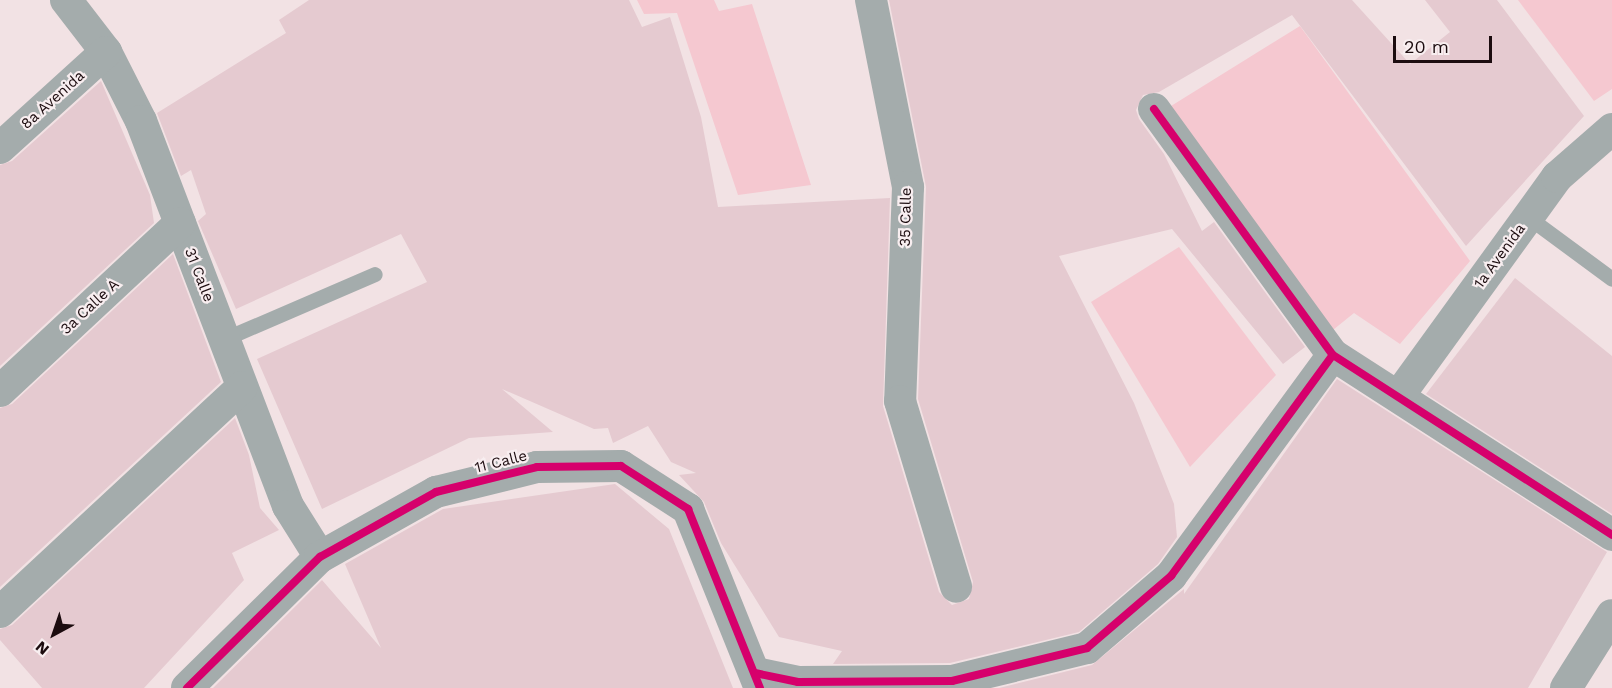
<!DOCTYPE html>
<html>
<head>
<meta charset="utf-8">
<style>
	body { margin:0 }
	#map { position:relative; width:1612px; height:688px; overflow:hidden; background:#f2e2e4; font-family:"Work Sans",sans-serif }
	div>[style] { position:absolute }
	.green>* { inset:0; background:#f5c8d0 }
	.building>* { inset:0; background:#e5cad0 }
	.lane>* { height:15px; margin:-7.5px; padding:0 7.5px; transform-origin:7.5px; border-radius:7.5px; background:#a4acac }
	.street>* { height:32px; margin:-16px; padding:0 16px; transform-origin:16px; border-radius:16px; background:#a4acac }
	.cycleway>* { height:8px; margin:-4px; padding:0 4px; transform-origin:4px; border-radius:4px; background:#d6006c }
	span { translate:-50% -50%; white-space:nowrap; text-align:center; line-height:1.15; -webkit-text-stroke:4.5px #f8eef0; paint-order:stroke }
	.street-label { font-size:15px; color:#1c0c0f }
	.north { position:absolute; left:24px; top:604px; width:60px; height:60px; -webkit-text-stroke:4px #f8eef0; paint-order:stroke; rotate:220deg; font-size:16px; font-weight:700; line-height:24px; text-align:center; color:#1c0c0f }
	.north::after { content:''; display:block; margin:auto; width:21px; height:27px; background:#1c0c0f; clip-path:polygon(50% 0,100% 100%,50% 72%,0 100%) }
	.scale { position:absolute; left:1393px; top:36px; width:99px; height:27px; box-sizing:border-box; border:3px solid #1c0c0f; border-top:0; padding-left:8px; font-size:18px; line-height:21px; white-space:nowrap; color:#1c0c0f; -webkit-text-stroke:4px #f8eef0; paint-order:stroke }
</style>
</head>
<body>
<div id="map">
	<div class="green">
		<i style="clip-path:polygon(637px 0,714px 0,719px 11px,752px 4px,811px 185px,738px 195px,677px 13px,644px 14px)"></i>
		<i style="clip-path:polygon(1518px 0,1612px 0,1612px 89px,1594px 101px)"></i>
		<i style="clip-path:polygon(1300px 26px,1470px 261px,1400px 344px,1354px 313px,1328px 334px,1163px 111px)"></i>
		<i style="clip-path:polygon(1179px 247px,1276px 375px,1190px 467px,1091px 302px)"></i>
	</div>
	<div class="building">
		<i style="clip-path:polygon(309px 0,629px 0,642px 27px,670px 17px,701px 117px,718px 207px,890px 198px,883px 406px,939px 592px,952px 605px,969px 599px,973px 582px,918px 399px,926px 187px,889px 0,1352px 0,1410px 64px,1450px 32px,1425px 0,1497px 0,1584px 116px,1466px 246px,1292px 15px,1159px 92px,1143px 95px,1136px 110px,1139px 119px,1164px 154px,1202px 231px,1214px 222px,1305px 347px,1283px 364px,1172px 229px,1059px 256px,1134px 403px,1174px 504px,1177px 537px,1158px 564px,1079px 632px,950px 663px,833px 664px,842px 651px,779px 637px,721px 543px,704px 502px,679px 475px,696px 473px,671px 462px,648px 426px,613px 443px,608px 428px,594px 429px,502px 389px,553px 432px,469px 438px,322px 509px,257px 359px,427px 282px,401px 234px,236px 309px,198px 221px,206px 214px,191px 170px,181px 176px,157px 113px,286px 33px,279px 20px)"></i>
		<i style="clip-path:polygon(101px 81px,150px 195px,154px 223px,0 366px,0 165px,12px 161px)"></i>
		<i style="clip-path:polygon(173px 254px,221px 382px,0 587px,0 408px,12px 404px)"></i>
		<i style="clip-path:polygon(1515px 278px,1612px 356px,1612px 514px,1426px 394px)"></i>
		<i style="clip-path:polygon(1337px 379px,1607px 552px,1528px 688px,999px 688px,1092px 665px,1184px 589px,1184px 594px)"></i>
		<i style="clip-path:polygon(235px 418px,249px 455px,260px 508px,279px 530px,232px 553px,244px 580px,144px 688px,42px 688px,0 640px,0 629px,12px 625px)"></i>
		<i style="clip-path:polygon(615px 484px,669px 529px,733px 688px,213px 688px,322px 580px,381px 648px,345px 564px,443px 509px)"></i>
	</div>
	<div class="lane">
		<i style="left:1528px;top:217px;width:104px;rotate:36.4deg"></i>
		<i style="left:224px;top:339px;width:164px;rotate:-23.3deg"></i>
	</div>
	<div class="street">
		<i style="left:66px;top:0;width:66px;rotate:52.4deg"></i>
		<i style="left:106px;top:52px;width:77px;rotate:63.1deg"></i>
		<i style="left:141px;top:121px;width:412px;rotate:69.1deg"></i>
		<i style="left:288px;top:506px;width:60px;rotate:57.9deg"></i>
		<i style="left:871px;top:0;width:191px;rotate:78.8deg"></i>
		<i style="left:908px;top:187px;width:214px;rotate:92.1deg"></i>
		<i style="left:900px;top:401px;width:194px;rotate:73.2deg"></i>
		<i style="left:1154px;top:109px;width:304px;rotate:54deg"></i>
		<i style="left:1333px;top:355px;width:332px;rotate:32.8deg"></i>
		<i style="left:0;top:148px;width:143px;rotate:-42.2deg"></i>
		<i style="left:0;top:391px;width:246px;rotate:-43deg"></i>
		<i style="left:1400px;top:394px;width:268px;rotate:-54.1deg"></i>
		<i style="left:1557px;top:177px;width:73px;rotate:-41.1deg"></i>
		<i style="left:0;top:612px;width:330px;rotate:-42.9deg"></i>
		<i style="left:755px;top:673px;width:44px;rotate:11.8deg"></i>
		<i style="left:798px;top:682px;width:154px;rotate:-0.4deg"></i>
		<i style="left:952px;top:681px;width:139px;rotate:-13.7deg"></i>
		<i style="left:1087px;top:648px;width:111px;rotate:-40.6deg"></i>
		<i style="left:1171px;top:576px;width:274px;rotate:-53.8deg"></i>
		<i style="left:187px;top:688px;width:187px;rotate:-44.6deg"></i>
		<i style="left:320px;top:557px;width:133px;rotate:-29.3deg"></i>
		<i style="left:436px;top:492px;width:104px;rotate:-13.9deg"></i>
		<i style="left:537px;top:467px;width:84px;rotate:-0.7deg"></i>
		<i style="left:621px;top:466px;width:80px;rotate:32.7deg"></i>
		<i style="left:688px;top:509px;width:193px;rotate:68.1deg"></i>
		<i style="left:1566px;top:688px;width:86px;rotate:-57.8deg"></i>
	</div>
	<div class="cycleway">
		<i style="left:1154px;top:109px;width:304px;rotate:54deg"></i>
		<i style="left:1333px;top:355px;width:332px;rotate:32.8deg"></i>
		<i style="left:755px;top:673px;width:44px;rotate:11.8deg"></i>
		<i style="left:798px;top:682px;width:154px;rotate:-0.4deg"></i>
		<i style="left:952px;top:681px;width:139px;rotate:-13.7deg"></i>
		<i style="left:1087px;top:648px;width:111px;rotate:-40.6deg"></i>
		<i style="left:1171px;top:576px;width:274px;rotate:-53.8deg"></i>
		<i style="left:187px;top:688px;width:187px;rotate:-44.6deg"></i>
		<i style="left:320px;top:557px;width:133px;rotate:-29.3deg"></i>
		<i style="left:436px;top:492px;width:104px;rotate:-13.9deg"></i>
		<i style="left:537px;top:467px;width:84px;rotate:-0.7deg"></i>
		<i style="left:621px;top:466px;width:80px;rotate:32.7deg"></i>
		<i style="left:688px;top:509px;width:193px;rotate:68.1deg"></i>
	</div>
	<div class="street-label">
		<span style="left:53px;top:100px;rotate:-42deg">8a Avenida</span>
		<span style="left:906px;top:217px;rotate:-89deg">35 Calle</span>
		<span style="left:1500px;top:256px;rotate:-54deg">1a Avenida</span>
		<span style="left:199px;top:275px;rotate:69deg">31 Calle</span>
		<span style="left:90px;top:307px;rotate:-43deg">3a Calle A</span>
		<span style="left:501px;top:462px;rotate:-14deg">11 Calle</span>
	</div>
	<div class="north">N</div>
	<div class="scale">20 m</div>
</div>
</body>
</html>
